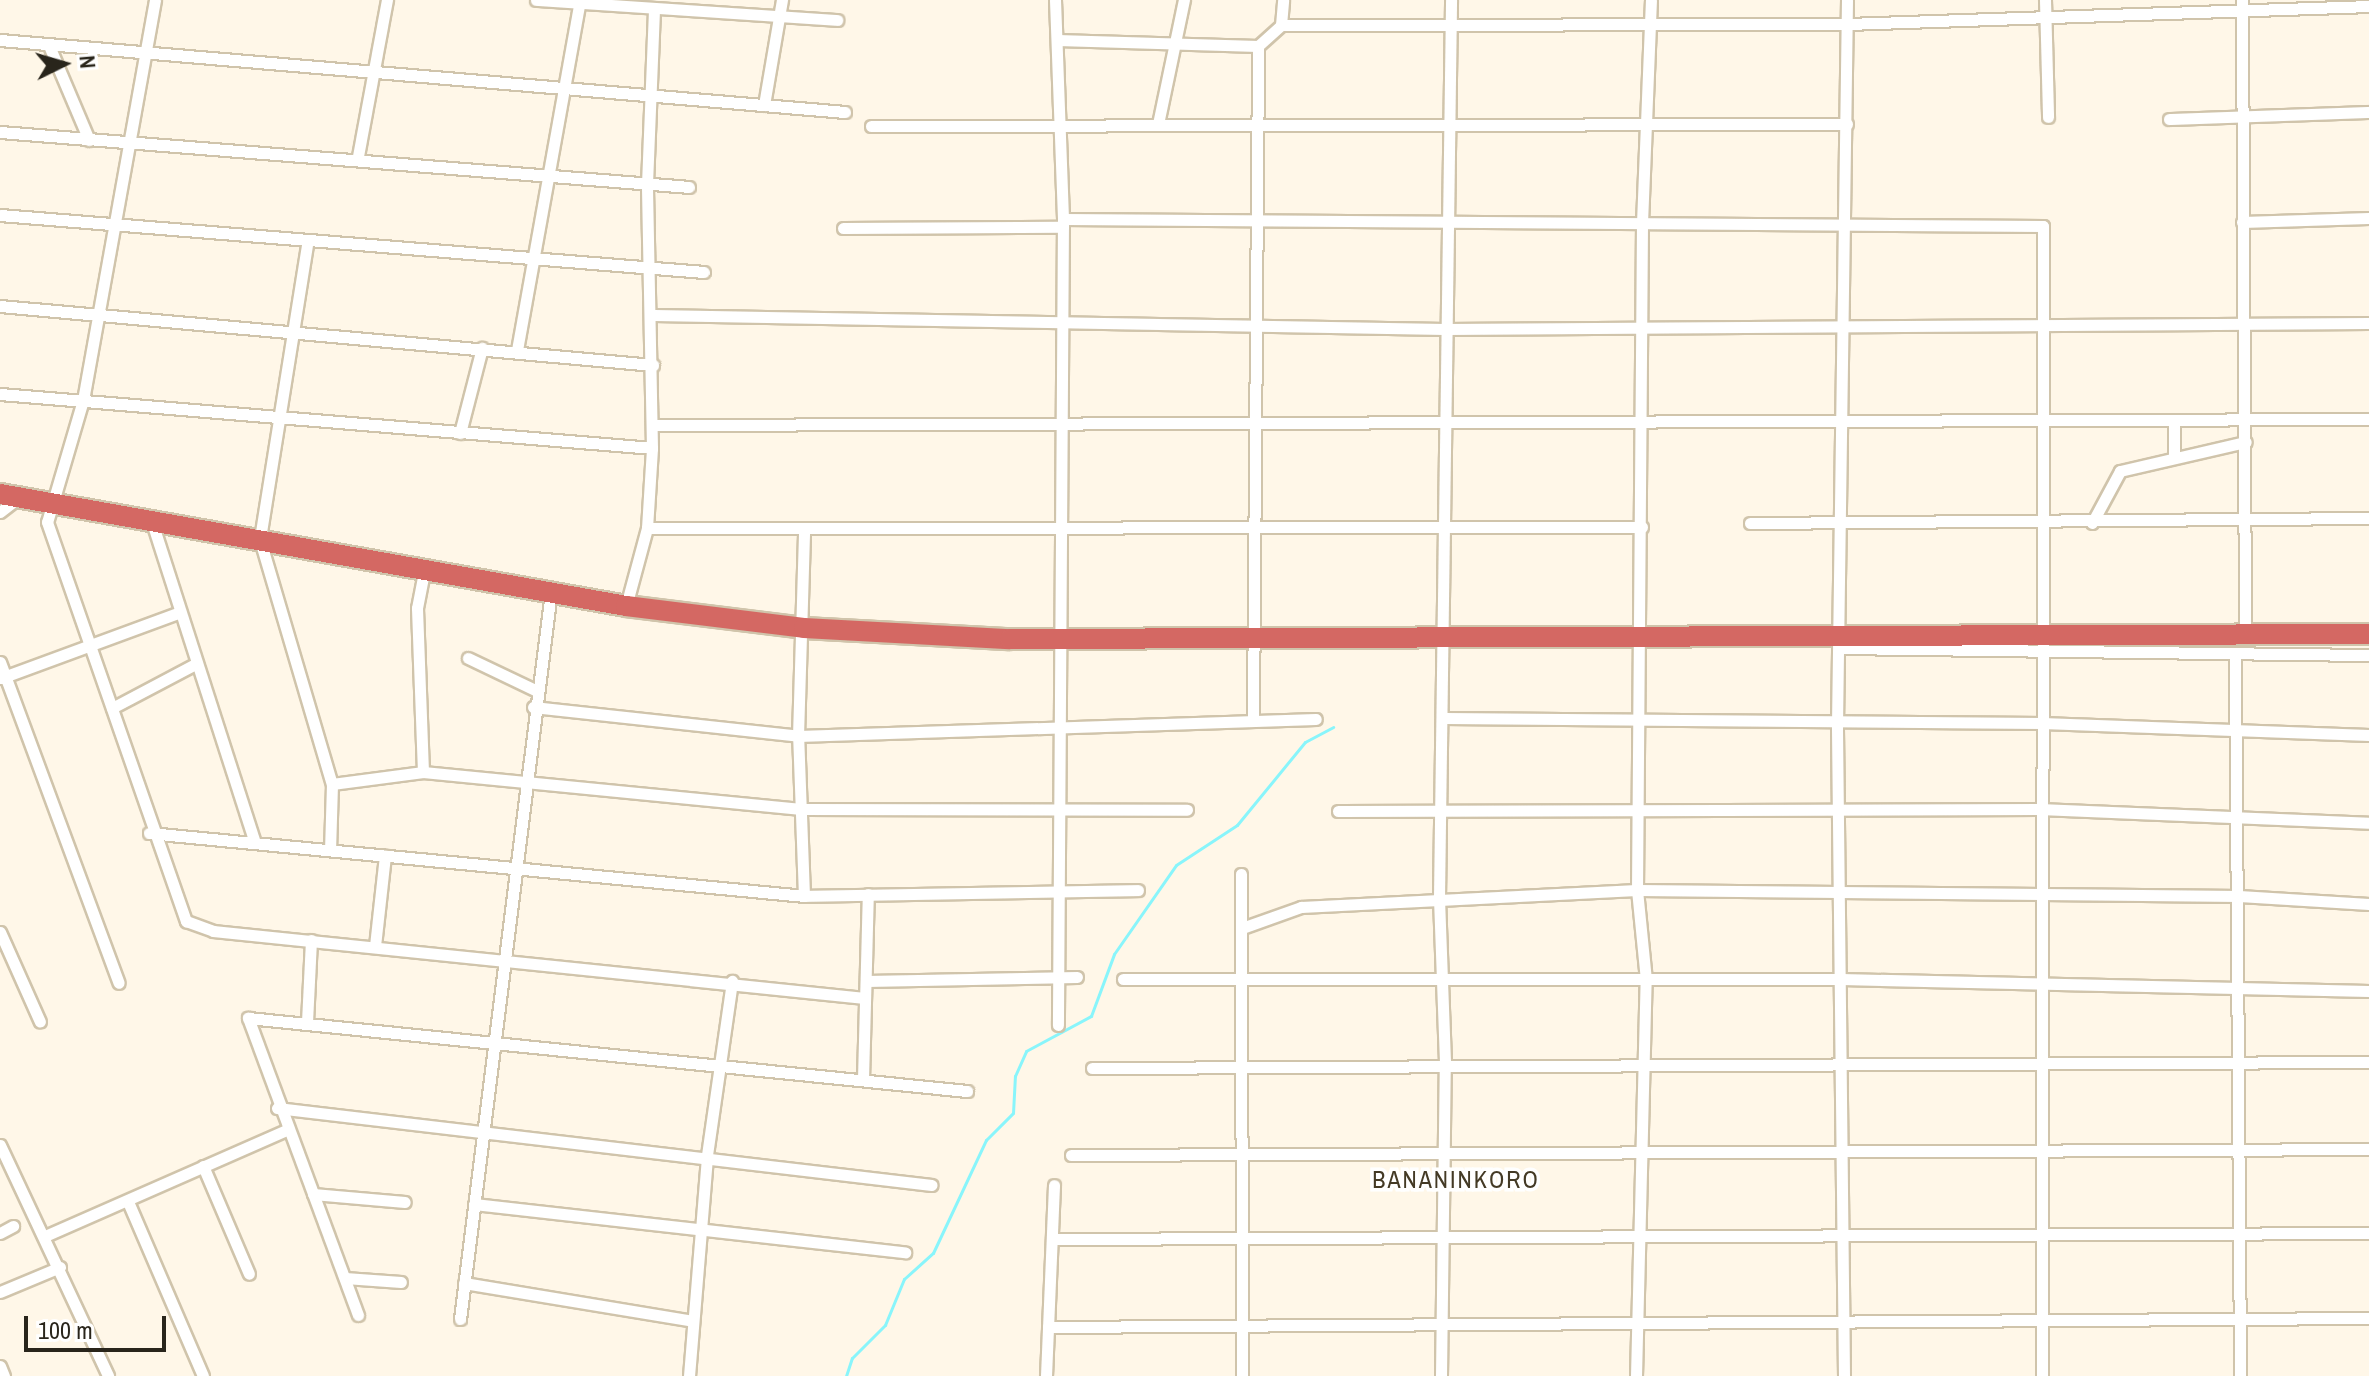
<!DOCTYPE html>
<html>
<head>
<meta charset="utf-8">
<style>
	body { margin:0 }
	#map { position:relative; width:2369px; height:1376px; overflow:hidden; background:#fff7e8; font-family:"Archivo Narrow",sans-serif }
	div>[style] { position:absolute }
	.stream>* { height:3px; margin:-1.5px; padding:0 1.5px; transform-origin:1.5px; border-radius:1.5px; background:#89f5fb }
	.roads { filter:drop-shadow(2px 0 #d0c4ab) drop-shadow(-2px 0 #d0c4ab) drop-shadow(0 2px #d0c4ab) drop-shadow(0 -2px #d0c4ab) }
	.street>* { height:11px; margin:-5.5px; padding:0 5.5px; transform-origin:5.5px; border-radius:5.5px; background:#fff }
	.highway>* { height:20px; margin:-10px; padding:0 10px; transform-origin:10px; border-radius:10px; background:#d46863 }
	span { translate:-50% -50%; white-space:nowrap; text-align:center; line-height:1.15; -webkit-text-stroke:7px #fff; paint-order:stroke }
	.quarter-label { font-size:24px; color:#443a25; letter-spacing:2px }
	.north { position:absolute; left:24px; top:24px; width:80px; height:80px; -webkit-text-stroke:6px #fff; paint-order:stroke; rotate:85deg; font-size:22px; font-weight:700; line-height:32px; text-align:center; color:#29251b }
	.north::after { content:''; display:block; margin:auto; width:28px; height:36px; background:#29251b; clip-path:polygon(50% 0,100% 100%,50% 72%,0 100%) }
	.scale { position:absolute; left:24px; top:1316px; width:142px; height:36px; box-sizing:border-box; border:4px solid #29251b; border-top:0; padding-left:10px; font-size:24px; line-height:28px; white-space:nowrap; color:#29251b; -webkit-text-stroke:6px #fff; paint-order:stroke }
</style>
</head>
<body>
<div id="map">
	<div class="stream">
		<i style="left:846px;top:1376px;width:19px;rotate:-72deg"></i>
		<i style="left:852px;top:1358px;width:47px;rotate:-45deg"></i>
		<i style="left:885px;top:1325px;width:50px;rotate:-67.6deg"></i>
		<i style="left:904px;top:1279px;width:39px;rotate:-42deg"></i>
		<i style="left:933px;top:1253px;width:125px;rotate:-64.9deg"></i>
		<i style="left:986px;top:1140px;width:38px;rotate:-45deg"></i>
		<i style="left:1013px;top:1113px;width:37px;rotate:-87deg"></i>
		<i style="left:1015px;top:1076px;width:27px;rotate:-66deg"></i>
		<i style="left:1026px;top:1051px;width:74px;rotate:-28.3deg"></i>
		<i style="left:1091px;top:1016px;width:66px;rotate:-69.6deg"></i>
		<i style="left:1114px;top:954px;width:108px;rotate:-55.1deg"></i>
		<i style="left:1176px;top:865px;width:73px;rotate:-33.3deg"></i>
		<i style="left:1237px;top:825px;width:107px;rotate:-50.7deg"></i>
		<i style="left:1305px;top:742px;width:32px;rotate:-28deg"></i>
	</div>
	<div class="roads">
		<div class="street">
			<i style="left:155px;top:0;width:406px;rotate:100.2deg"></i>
			<i style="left:83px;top:400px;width:127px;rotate:106.4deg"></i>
			<i style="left:47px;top:522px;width:423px;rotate:70.8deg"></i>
			<i style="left:186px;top:921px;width:29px;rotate:20deg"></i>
			<i style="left:213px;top:931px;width:655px;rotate:5.87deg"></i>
			<i style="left:536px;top:0;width:302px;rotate:3.8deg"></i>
			<i style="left:1055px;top:0;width:219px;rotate:87.9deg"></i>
			<i style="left:1063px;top:219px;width:806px;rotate:90.36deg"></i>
			<i style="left:2045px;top:0;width:117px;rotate:88.5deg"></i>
			<i style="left:2242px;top:0;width:632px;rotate:89.73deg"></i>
			<i style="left:1281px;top:25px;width:566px;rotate:-0.1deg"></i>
			<i style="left:1847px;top:24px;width:522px;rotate:-1.97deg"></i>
			<i style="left:0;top:40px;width:848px;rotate:4.87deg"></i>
			<i style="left:1057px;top:40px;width:201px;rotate:1.7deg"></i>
			<i style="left:1258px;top:46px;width:31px;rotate:-42deg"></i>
			<i style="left:1281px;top:25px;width:25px;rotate:-85deg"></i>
			<i style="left:50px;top:48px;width:100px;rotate:67deg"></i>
			<i style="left:764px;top:105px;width:107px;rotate:-80.3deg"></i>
			<i style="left:2169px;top:119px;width:200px;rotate:-2deg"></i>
			<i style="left:1158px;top:124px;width:127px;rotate:-78.2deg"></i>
			<i style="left:871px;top:126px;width:976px;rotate:-0.12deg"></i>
			<i style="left:0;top:132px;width:691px;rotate:4.56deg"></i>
			<i style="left:358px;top:156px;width:159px;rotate:-79.5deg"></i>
			<i style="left:0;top:215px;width:706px;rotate:4.63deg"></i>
			<i style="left:1063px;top:219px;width:980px;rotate:0.41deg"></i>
			<i style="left:2043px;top:226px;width:1150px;rotate:90.05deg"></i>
			<i style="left:2242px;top:222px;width:127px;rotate:-1.8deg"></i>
			<i style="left:843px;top:228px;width:220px;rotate:-0.3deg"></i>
			<i style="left:307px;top:245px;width:299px;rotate:99.1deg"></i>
			<i style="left:260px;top:540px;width:254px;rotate:73.6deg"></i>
			<i style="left:332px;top:784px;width:66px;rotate:91.7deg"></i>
			<i style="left:0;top:306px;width:656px;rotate:5.16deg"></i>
			<i style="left:654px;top:315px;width:791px;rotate:1.01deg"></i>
			<i style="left:1445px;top:329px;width:924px;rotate:-0.37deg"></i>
			<i style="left:517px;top:350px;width:356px;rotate:-79.8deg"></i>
			<i style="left:0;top:394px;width:654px;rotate:4.73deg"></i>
			<i style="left:2174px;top:421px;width:33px;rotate:90deg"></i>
			<i style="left:653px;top:425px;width:1716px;rotate:-0.2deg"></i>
			<i style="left:460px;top:433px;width:88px;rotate:-75.5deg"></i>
			<i style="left:0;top:512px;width:23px;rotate:-38deg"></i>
			<i style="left:151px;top:519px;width:339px;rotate:72.2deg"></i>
			<i style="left:1750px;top:523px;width:619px;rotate:-0.46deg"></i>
			<i style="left:2092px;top:523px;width:59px;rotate:-61.7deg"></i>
			<i style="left:2120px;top:471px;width:129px;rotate:-13deg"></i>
			<i style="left:647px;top:528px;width:995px;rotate:-0.06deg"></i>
			<i style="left:626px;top:606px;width:81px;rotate:-74.9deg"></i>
			<i style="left:647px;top:528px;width:80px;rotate:-86.4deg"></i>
			<i style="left:652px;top:448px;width:264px;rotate:-91.1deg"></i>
			<i style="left:647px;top:184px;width:176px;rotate:-87.7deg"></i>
			<i style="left:1839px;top:648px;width:530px;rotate:0.76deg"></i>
			<i style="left:2235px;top:653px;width:723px;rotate:89.6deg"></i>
			<i style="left:468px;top:658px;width:74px;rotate:25.5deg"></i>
			<i style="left:0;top:662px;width:342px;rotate:69.7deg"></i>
			<i style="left:1px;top:678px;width:189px;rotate:-20.2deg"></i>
			<i style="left:533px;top:707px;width:267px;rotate:6.2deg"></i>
			<i style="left:798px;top:736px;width:518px;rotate:-1.88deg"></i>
			<i style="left:112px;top:708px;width:94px;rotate:-27.9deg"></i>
			<i style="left:1444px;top:718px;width:598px;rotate:0.48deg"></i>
			<i style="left:2042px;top:723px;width:327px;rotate:2.1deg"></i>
			<i style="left:1253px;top:719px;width:673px;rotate:-89.57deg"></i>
			<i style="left:423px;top:772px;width:164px;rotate:-92.1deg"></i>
			<i style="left:417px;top:608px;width:42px;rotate:-79deg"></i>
			<i style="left:332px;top:784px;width:92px;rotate:-7.5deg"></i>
			<i style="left:423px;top:772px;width:380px;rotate:5.6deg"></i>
			<i style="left:801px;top:809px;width:386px;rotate:0.1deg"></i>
			<i style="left:1338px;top:811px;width:701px;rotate:-0.16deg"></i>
			<i style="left:2039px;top:809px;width:330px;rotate:2.4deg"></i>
			<i style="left:149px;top:833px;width:658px;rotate:5.49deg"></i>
			<i style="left:804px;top:896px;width:334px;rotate:-1deg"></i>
			<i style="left:1241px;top:874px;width:502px;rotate:89.89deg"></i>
			<i style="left:804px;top:896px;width:160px;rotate:-92.1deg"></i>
			<i style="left:798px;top:736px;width:207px;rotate:-88.3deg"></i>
			<i style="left:1242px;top:928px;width:63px;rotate:-19.6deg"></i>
			<i style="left:1301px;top:907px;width:336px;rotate:-2.9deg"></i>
			<i style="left:1637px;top:890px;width:602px;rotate:0.57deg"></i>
			<i style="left:2239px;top:896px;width:130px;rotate:3.5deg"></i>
			<i style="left:0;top:932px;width:98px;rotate:66deg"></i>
			<i style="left:375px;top:946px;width:91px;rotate:-83.7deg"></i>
			<i style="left:1123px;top:979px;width:718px"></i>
			<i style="left:1841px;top:979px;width:528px;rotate:1.3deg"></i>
			<i style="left:866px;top:981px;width:211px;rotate:-1.1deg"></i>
			<i style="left:307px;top:1022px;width:82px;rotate:-87.2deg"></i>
			<i style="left:1092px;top:1068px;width:1277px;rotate:-0.27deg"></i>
			<i style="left:863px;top:1079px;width:185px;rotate:-88.5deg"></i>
			<i style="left:277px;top:1108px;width:659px;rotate:6.71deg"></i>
			<i style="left:0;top:1145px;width:255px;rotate:64.9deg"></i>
			<i style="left:1071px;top:1155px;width:1298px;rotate:-0.26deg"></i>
			<i style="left:203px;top:1166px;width:117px;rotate:66.9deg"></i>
			<i style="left:313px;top:1194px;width:92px;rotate:5deg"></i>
			<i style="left:129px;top:1204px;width:187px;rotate:66.7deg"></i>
			<i style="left:474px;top:1204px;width:434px;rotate:6.4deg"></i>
			<i style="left:0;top:1233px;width:15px;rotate:-28deg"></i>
			<i style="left:45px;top:1236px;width:263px;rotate:-23.7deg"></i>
			<i style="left:1052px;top:1239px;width:1317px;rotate:-0.26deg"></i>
			<i style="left:345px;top:1278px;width:56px;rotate:4.1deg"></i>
			<i style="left:464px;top:1283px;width:232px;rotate:9.4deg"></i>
			<i style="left:0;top:1292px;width:65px;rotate:-22.6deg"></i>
			<i style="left:358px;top:1315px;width:317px;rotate:-110.3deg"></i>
			<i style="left:248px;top:1018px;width:723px;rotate:5.8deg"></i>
			<i style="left:460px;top:1319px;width:734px;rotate:-82.87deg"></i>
			<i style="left:1048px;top:1327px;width:1321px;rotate:-0.39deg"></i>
			<i style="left:0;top:1366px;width:11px;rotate:68deg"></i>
			<i style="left:689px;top:1376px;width:222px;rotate:-85.3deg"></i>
			<i style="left:707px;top:1155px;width:176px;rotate:-81.8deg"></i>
			<i style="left:1046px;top:1376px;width:191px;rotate:-87.6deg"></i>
			<i style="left:1441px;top:1376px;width:314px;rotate:-89.3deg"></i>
			<i style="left:1445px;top:1062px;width:165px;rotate:-92.1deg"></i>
			<i style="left:1439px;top:897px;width:897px;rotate:-89.23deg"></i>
			<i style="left:1636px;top:1376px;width:396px;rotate:-88.6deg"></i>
			<i style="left:1646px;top:980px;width:90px;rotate:-95.7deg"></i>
			<i style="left:1637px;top:890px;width:667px;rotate:-89.57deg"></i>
			<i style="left:1642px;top:223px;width:223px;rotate:-87.7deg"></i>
			<i style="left:1844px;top:1376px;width:651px;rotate:-90.62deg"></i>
			<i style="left:1837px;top:725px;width:725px;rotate:-89.21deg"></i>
		</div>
		<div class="highway">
			<i style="left:0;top:494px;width:636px;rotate:10.14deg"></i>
			<i style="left:626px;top:606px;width:179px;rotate:7deg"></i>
			<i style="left:804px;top:628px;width:206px;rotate:3.1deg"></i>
			<i style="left:1010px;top:639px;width:1359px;rotate:-0.21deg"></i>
		</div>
	</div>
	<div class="quarter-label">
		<span style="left:1456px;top:1180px">BANANINKORO</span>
	</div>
	<div class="north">N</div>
	<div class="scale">100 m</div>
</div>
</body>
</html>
